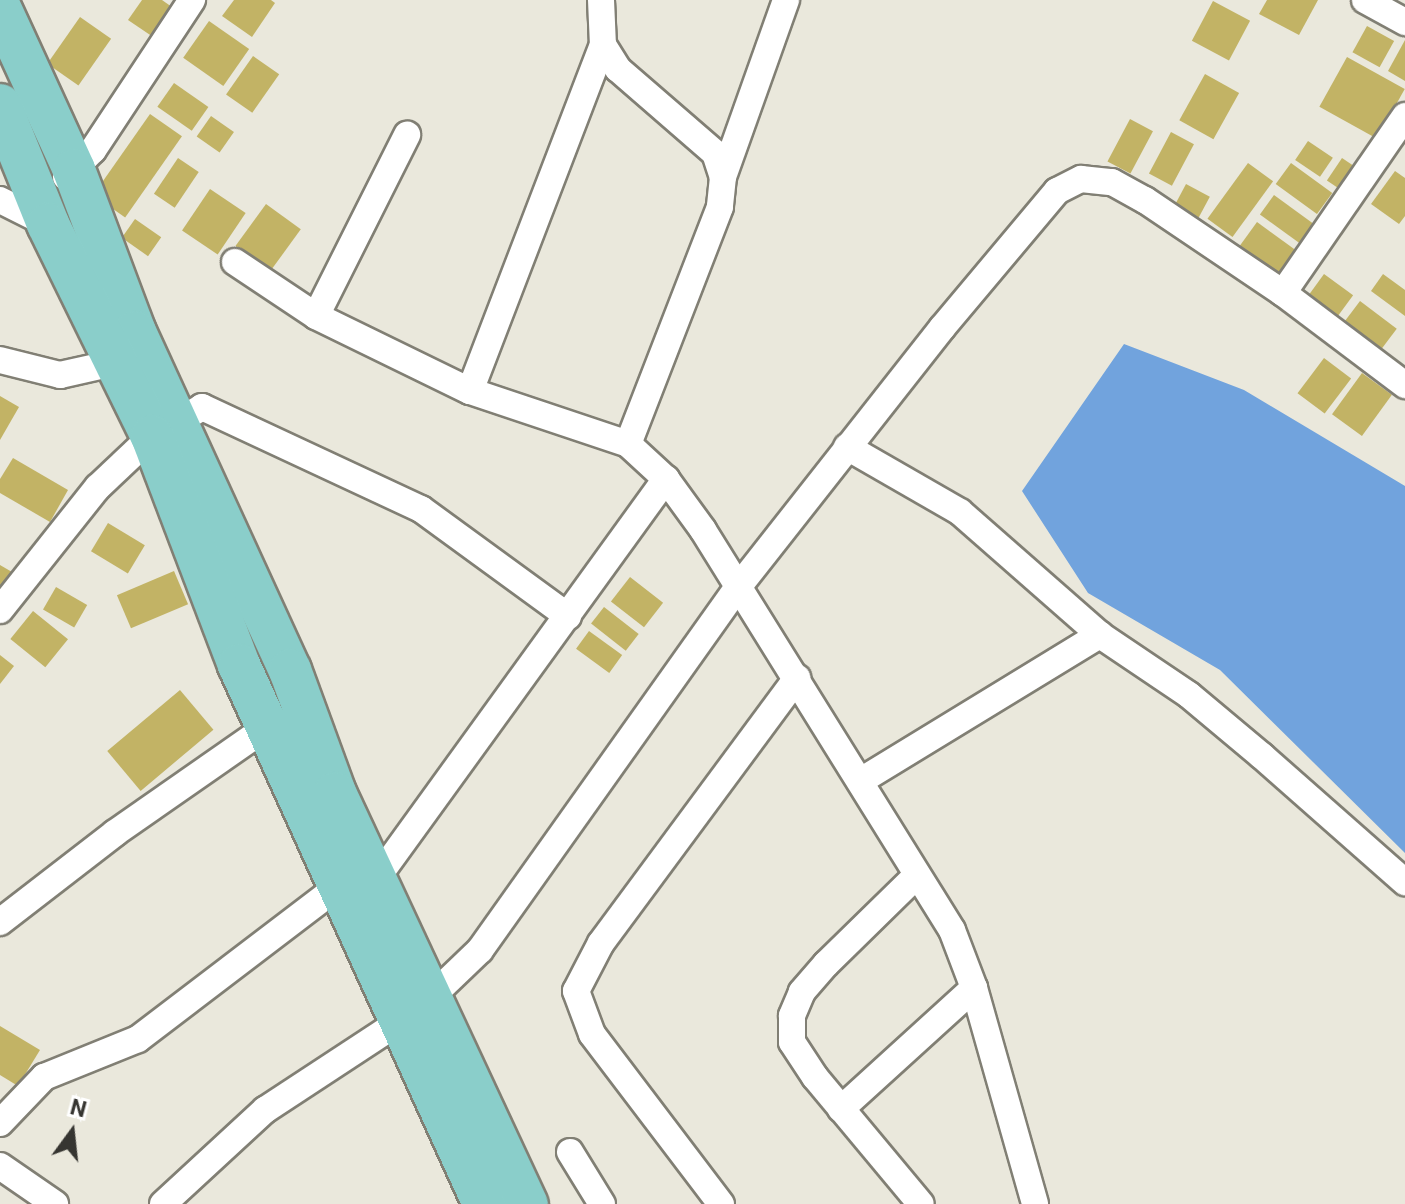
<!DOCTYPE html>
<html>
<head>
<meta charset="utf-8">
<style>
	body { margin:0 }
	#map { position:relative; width:1405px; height:1204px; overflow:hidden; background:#eae8dc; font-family:Roboto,sans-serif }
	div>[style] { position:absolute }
	.water>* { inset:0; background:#71a3dd }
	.canal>* { height:26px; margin:-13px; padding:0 13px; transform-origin:13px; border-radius:13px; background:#71a3dd }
	.building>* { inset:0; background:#c2b365; transform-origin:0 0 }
	.roads { filter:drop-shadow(2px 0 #817f74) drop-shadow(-2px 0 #817f74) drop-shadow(0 2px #817f74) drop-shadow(0 -2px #817f74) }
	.street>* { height:26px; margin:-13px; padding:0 13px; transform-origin:13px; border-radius:13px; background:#fff }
	.primary>* { height:42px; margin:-21px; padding:0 21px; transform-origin:21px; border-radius:21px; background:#8aceca }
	span { translate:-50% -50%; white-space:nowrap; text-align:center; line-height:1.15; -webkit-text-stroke:7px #fff; paint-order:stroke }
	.north { position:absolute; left:32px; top:1092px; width:80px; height:80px; -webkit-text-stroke:6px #fff; paint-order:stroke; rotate:15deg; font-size:22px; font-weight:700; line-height:32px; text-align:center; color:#363531 }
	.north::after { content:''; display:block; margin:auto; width:28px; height:36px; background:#363531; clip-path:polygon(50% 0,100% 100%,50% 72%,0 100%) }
</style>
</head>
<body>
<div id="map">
	<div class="water">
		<i style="clip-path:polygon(1124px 344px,1244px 390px,1405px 486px,1405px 853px,1220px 670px,1088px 593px,1022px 491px)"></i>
	</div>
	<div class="canal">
		<i style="left:20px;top:99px;width:145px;rotate:66.8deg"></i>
		<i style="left:242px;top:617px;width:89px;rotate:66.9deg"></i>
	</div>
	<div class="building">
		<i style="clip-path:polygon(142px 0,162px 0,179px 12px,159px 41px,128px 20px)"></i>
		<i style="clip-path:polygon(234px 0,271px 0,275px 3px,252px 37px,222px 16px)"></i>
		<i style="clip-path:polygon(1267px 0,1318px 0,1299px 35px,1259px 14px)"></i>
		<i style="left:1213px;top:1px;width:42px;height:45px;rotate:28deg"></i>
		<i style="left:80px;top:17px;width:38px;height:57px;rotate:35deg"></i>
		<i style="left:209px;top:21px;width:49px;height:45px;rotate:35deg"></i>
		<i style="left:1367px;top:26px;width:31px;height:30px;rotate:29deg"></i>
		<i style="clip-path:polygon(1405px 40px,1405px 81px,1388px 71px)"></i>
		<i style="left:253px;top:56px;width:32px;height:47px;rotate:35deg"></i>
		<i style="left:1347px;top:57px;width:66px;height:57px;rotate:29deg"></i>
		<i style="left:1205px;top:74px;width:39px;height:53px;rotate:29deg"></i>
		<i style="left:174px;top:83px;width:42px;height:29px;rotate:35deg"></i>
		<i style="left:150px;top:114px;width:39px;height:99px;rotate:35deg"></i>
		<i style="left:211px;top:116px;width:28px;height:25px;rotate:35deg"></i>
		<i style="left:1130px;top:119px;width:26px;height:48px;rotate:28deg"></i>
		<i style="left:1171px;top:132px;width:26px;height:47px;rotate:28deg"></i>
		<i style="left:1308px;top:141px;width:30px;height:23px;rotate:34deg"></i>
		<i style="left:178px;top:158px;width:25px;height:43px;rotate:34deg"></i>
		<i style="left:1342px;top:158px;width:22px;height:27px;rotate:34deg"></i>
		<i style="left:1248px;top:163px;width:31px;height:69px;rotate:36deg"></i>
		<i style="left:1291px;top:163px;width:51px;height:26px;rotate:36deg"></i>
		<i style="clip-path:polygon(1395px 171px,1405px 178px,1405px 216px,1399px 224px,1371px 204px)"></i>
		<i style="left:1186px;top:184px;width:27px;height:24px;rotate:28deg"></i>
		<i style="left:210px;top:189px;width:43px;height:50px;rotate:34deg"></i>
		<i style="left:1274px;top:195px;width:53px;height:24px;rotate:36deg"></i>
		<i style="left:266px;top:204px;width:43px;height:52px;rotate:36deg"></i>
		<i style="left:135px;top:219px;width:32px;height:23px;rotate:35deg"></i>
		<i style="left:1257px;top:222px;width:54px;height:32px;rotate:36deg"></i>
		<i style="left:1324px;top:274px;width:36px;height:29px;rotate:36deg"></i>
		<i style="clip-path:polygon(1383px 274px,1405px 290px,1405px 316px,1371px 291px)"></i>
		<i style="left:1360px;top:301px;width:46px;height:25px;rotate:37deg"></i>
		<i style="left:1324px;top:358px;width:34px;height:44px;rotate:37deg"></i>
		<i style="left:1362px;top:373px;width:37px;height:51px;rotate:36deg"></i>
		<i style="clip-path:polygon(0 396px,19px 407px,0 440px)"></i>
		<i style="clip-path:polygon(13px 458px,68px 490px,50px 522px,0 493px,0 479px)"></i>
		<i style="left:108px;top:523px;width:43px;height:33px;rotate:31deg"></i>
		<i style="clip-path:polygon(0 565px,12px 572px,0 591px)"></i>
		<i style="left:174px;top:571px;width:36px;height:62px;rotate:67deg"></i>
		<i style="left:630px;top:577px;width:42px;height:31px;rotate:38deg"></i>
		<i style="left:56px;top:587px;width:36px;height:26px;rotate:30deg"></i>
		<i style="left:604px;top:607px;width:44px;height:21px;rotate:38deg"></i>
		<i style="left:33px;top:611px;width:45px;height:36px;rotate:39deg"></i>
		<i style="left:589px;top:631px;width:41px;height:22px;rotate:36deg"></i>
		<i style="clip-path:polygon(0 655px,14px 666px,0 684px)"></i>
		<i style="left:180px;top:690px;width:52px;height:95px;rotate:50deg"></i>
		<i style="clip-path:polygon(0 1026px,40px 1050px,18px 1086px,0 1075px)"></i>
	</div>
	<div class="roads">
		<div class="street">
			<i style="left:601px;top:0;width:45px;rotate:87.5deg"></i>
			<i style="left:603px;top:45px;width:28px;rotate:58deg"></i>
			<i style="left:618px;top:69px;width:128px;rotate:40.9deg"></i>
			<i style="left:715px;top:153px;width:25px;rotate:72deg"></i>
			<i style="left:723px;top:177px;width:30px;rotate:96deg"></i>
			<i style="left:720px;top:207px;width:254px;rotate:111.2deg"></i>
			<i style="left:628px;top:444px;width:52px;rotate:42.6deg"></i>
			<i style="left:666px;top:479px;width:63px;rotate:54deg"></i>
			<i style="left:703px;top:530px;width:471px;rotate:58.1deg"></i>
			<i style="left:952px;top:930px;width:62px;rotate:69.2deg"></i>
			<i style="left:974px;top:988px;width:224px;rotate:74.2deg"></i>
			<i style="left:1365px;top:0;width:46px;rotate:28.8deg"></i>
			<i style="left:66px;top:177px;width:38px;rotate:-45deg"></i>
			<i style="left:93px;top:150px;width:180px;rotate:-56.6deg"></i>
			<i style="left:723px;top:177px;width:188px;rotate:-70.4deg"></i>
			<i style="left:0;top:200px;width:54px;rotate:26.6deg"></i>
			<i style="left:235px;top:262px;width:97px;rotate:33.7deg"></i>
			<i style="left:316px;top:316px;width:171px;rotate:26deg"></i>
			<i style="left:470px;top:391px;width:167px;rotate:18.5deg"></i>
			<i style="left:1283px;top:293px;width:215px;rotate:-55.4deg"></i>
			<i style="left:316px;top:316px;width:203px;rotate:-63.3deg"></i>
			<i style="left:0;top:360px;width:62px;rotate:14deg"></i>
			<i style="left:60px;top:375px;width:59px;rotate:-12.6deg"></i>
			<i style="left:470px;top:391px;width:371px;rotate:-69deg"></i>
			<i style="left:179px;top:421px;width:27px;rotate:-31deg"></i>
			<i style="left:202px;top:407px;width:242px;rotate:25deg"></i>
			<i style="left:421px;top:509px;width:182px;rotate:36.1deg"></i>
			<i style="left:847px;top:447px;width:130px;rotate:29.9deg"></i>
			<i style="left:960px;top:512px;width:186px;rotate:41.3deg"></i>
			<i style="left:1100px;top:635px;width:107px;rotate:34deg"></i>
			<i style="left:1189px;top:695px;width:95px;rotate:39.9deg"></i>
			<i style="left:1262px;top:756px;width:191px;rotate:41.4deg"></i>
			<i style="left:0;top:610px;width:157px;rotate:-51.5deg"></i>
			<i style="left:98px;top:487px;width:74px;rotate:-43.4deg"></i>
			<i style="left:862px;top:780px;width:279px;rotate:-31.4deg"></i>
			<i style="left:916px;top:876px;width:126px;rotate:135.6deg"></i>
			<i style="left:826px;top:964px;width:37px;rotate:131deg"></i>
			<i style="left:802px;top:992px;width:26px;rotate:113deg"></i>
			<i style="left:792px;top:1016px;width:26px;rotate:90deg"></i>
			<i style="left:792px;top:1042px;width:42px;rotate:56.7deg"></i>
			<i style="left:815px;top:1077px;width:165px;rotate:50.2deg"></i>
			<i style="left:377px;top:878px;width:493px;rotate:-54.1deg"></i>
			<i style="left:0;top:922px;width:145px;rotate:-37.7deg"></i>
			<i style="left:115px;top:833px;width:185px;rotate:-34.9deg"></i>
			<i style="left:430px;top:998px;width:69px;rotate:-43.8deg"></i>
			<i style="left:480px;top:950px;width:447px;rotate:-54.6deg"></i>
			<i style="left:739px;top:586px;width:328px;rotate:-51.8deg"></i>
			<i style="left:942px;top:328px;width:179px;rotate:-50deg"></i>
			<i style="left:1057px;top:191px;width:27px;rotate:-27deg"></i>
			<i style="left:1081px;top:179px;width:31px;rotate:6deg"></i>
			<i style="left:1112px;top:182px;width:38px;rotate:29deg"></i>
			<i style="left:1145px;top:200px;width:166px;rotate:34deg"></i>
			<i style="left:1283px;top:293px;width:153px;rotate:37deg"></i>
			<i style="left:841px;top:1109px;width:180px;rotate:-42.3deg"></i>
			<i style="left:0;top:1123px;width:64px;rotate:-46.3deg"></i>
			<i style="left:44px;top:1077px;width:101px;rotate:-22deg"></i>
			<i style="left:138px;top:1039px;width:254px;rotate:-37.3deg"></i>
			<i style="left:570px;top:1152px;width:61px;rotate:58.4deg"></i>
			<i style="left:0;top:1166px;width:67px;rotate:34.6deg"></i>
			<i style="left:163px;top:1204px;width:139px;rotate:-42.7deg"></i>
			<i style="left:265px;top:1110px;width:164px;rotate:-33.3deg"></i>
			<i style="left:721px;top:1204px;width:213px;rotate:-127.2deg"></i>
			<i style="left:592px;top:1034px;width:46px;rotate:-110.4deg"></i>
			<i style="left:576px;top:991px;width:54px;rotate:-62.5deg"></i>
			<i style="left:601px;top:943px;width:330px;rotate:-53.5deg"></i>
		</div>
		<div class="primary">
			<i style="left:0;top:8px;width:178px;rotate:65.4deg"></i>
			<i style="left:74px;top:170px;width:173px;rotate:69.4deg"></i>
			<i style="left:135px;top:332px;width:372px;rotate:65.4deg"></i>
			<i style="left:290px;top:670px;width:131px;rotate:69.9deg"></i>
			<i style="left:335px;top:793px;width:454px;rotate:65deg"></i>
			<i style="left:0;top:105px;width:128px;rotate:68deg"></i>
			<i style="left:48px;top:224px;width:236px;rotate:63.9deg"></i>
			<i style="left:152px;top:436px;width:245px;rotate:69.2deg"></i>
			<i style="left:239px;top:665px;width:592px;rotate:65.56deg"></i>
		</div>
	</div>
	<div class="north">N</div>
</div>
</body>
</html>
